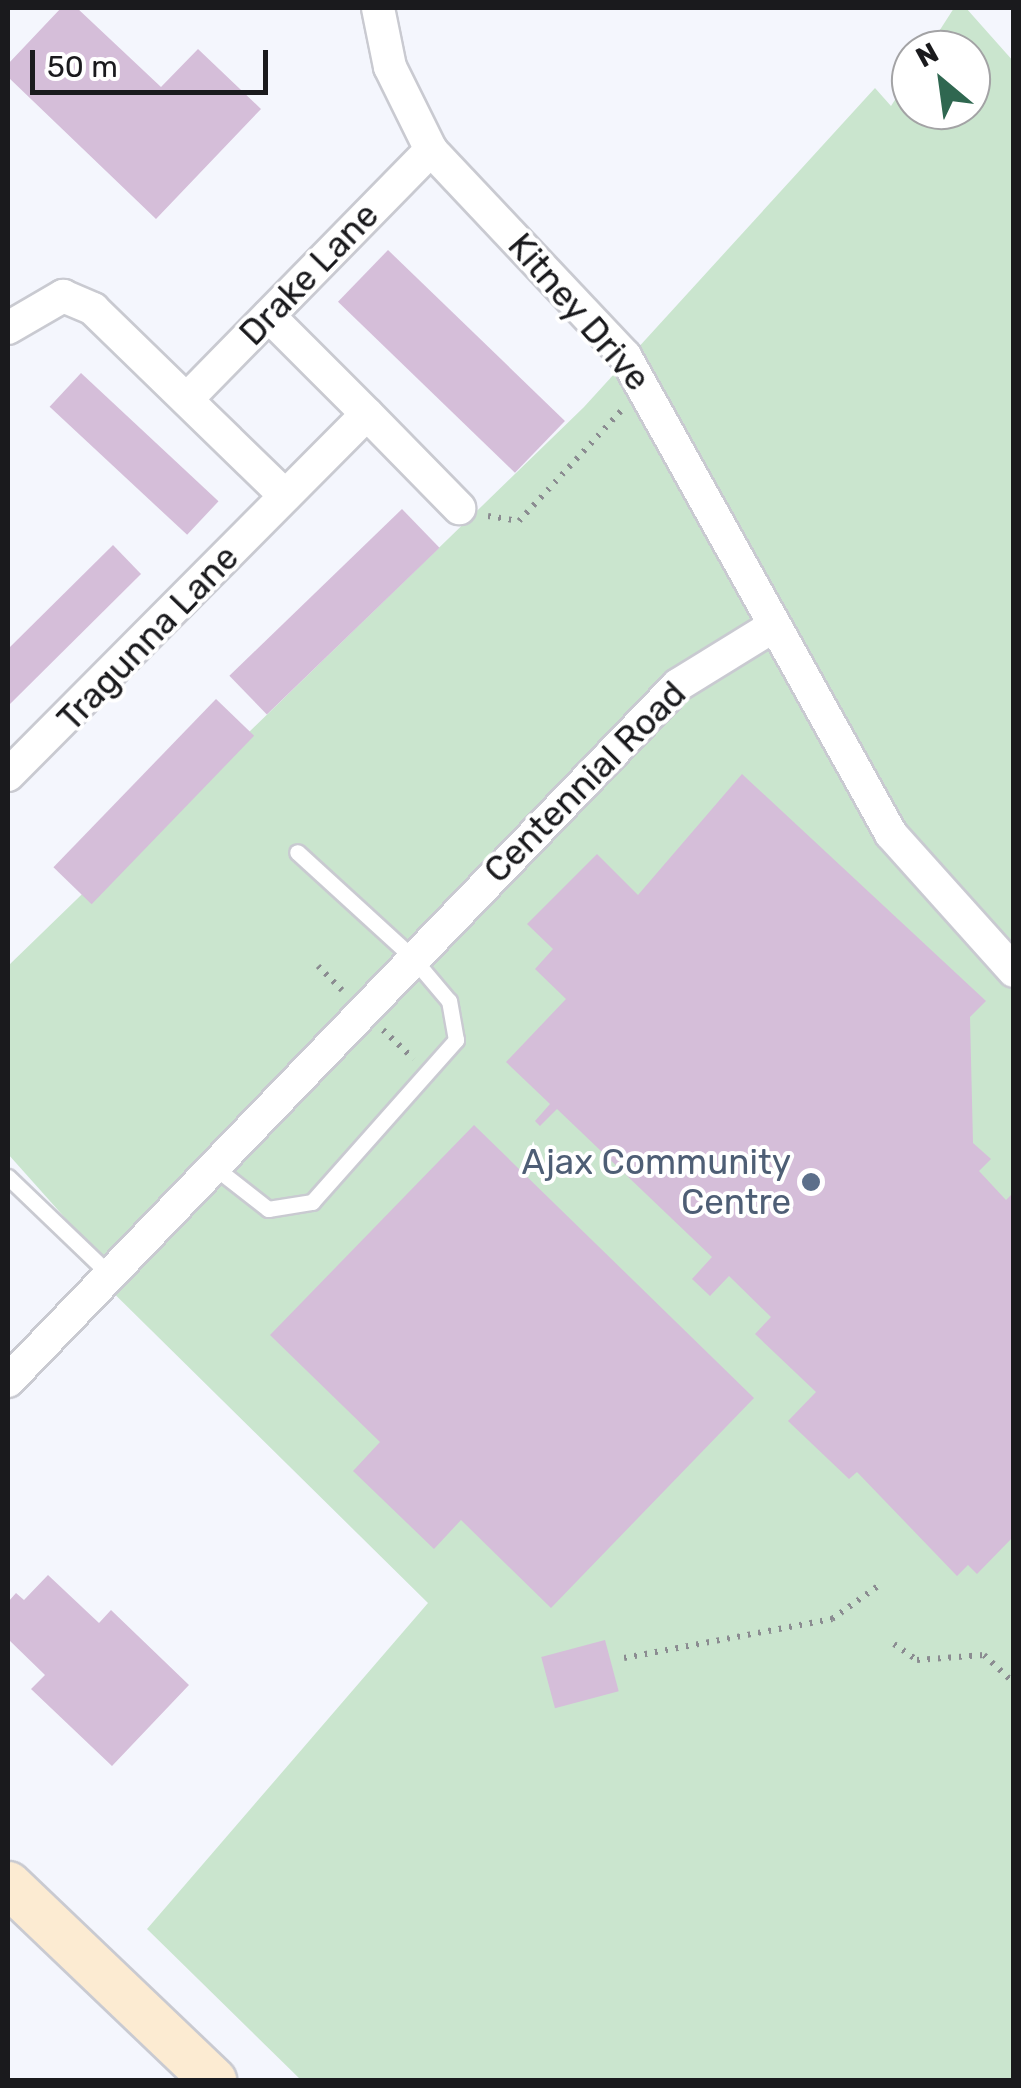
<!DOCTYPE html>
<html>
<head>
<meta charset="utf-8">
<style>
	body { margin:0 }
	#map { position:relative; width:1021px; height:2088px; overflow:hidden; background:#f4f6fd; font-family:Rubik,sans-serif }
	div>[style] { position:absolute }
	.green>* { inset:0; background:#cae5ce }
	.building>* { inset:0; background:#d5bed9; transform-origin:0 0 }
	.path>* { height:6px; margin-top:-3px; transform-origin:0; background:repeating-linear-gradient(90deg,#8b8c91 0 2.5px,transparent 0 10.5px) }
	.roads { filter:drop-shadow(2px 0 #c9cad1) drop-shadow(-2px 0 #c9cad1) drop-shadow(0 2px #c9cad1) drop-shadow(0 -2px #c9cad1) }
	.lane>* { height:15px; margin:-7.5px; padding:0 7.5px; transform-origin:7.5px; border-radius:7.5px; background:#fff }
	.street>* { height:32px; margin:-16px; padding:0 16px; transform-origin:16px; border-radius:16px; background:#fff }
	.secondary>* { height:45px; margin:-22.5px; padding:0 22.5px; transform-origin:22.5px; border-radius:22.5px; background:#fcebd2 }
	.dots>* { width:28px; height:28px; translate:-50% -50%; box-sizing:border-box; border:5px solid #fff; border-radius:50% }
	span { translate:-50% -50%; white-space:nowrap; text-align:center; line-height:1.15; -webkit-text-stroke:8px #fff; paint-order:stroke }
	.street-label { font-size:35px; color:#1a1a1d }
	.service-label { font-size:35px; color:#4e5e75 }
	.right { translate:-100% -50%; text-align:right }
	.frame { position:absolute; inset:0; border:10px solid #1a1a1d; pointer-events:none }
	.north { position:absolute; left:891px; top:30px; width:100px; height:100px; box-sizing:border-box; background:#fff; border:2px solid #a3a3a5; border-radius:50%; rotate:331deg; font-size:28px; font-weight:700; line-height:40px; text-align:center; color:#1a1a1d }
	.north::after { content:''; display:block; margin:auto; width:35px; height:45px; background:#2f6750; clip-path:polygon(50% 0,100% 100%,50% 72%,0 100%) }
	.scale { position:absolute; left:30px; top:50px; width:238px; height:45px; box-sizing:border-box; border:5px solid #1a1a1d; border-top:0; padding-left:12px; font-size:30px; line-height:35px; white-space:nowrap; color:#1a1a1d; -webkit-text-stroke:8px #fff; paint-order:stroke }
</style>
</head>
<body>
<div id="map">
	<div class="green">
		<i style="clip-path:polygon(954px 8px,966px 8px,1014px 62px,1013px 2080px,301px 2080px,147px 1929px,428px 1603px,80px 1260px,91px 1247px,8px 1154px,8px 966px,584px 407px,875px 88px,891px 106px,911px 75px,911px 110px,971px 110px,971px 50px,927px 50px)"></i>
	</div>
	<div class="building">
		<i style="clip-path:polygon(61px 8px,77px 8px,161px 87px,198px 49px,261px 109px,156px 219px,8px 77px,8px 64px)"></i>
		<i style="left:388px;top:250px;width:246px;height:72px;rotate:44deg"></i>
		<i style="left:81px;top:373px;width:188px;height:46px;rotate:43deg"></i>
		<i style="left:402px;top:509px;width:54px;height:240px;rotate:46deg"></i>
		<i style="clip-path:polygon(113px 545px,141px 574px,8px 706px,8px 649px)"></i>
		<i style="left:216px;top:699px;width:53px;height:234px;rotate:44deg"></i>
		<i style="clip-path:polygon(742px 774px,986px 1001px,970px 1017px,973px 1143px,991px 1159px,979px 1171px,1006px 1200px,1014px 1192px,1014px 1536px,977px 1574px,968px 1565px,957px 1576px,857px 1472px,849px 1479px,788px 1421px,816px 1392px,755px 1334px,771px 1317px,729px 1276px,710px 1296px,692px 1279px,712px 1257px,557px 1109px,540px 1126px,535px 1121px,550px 1104px,506px 1062px,566px 999px,535px 969px,553px 949px,527px 924px,597px 854px,638px 895px)"></i>
		<i style="clip-path:polygon(474px 1125px,754px 1398px,551px 1608px,461px 1520px,434px 1549px,353px 1471px,380px 1442px,270px 1335px)"></i>
		<i style="clip-path:polygon(48px 1575px,99px 1623px,111px 1610px,189px 1685px,112px 1766px,31px 1689px,45px 1675px,8px 1639px,8px 1602px,16px 1593px,24px 1600px)"></i>
		<i style="left:605px;top:1640px;width:53px;height:66px;rotate:75deg"></i>
	</div>
	<div class="path">
		<i style="left:488px;top:516px;width:31px;rotate:9deg"></i>
		<i style="left:519px;top:521px;width:150px;rotate:-47.2deg"></i>
		<i style="left:318px;top:966px;width:34px;rotate:45deg"></i>
		<i style="left:383px;top:1030px;width:42px;rotate:43.1deg"></i>
		<i style="left:894px;top:1644px;width:28px;rotate:35deg"></i>
		<i style="left:917px;top:1660px;width:67px;rotate:-4.3deg"></i>
		<i style="left:984px;top:1655px;width:41px;rotate:43deg"></i>
		<i style="left:624px;top:1658px;width:212px;rotate:-10.6deg"></i>
		<i style="left:832px;top:1619px;width:57px;rotate:-35.7deg"></i>
	</div>
	<div class="roads">
		<div class="lane">
			<i style="left:213px;top:1166px;width:70px;rotate:38deg"></i>
			<i style="left:268px;top:1209px;width:45px;rotate:-9deg"></i>
			<i style="left:312px;top:1202px;width:217px;rotate:-48.4deg"></i>
			<i style="left:456px;top:1040px;width:40px;rotate:-100deg"></i>
			<i style="left:449px;top:1001px;width:59px;rotate:-130.2deg"></i>
			<i style="left:411px;top:956px;width:154px;rotate:-137.6deg"></i>
			<i style="left:8px;top:1177px;width:140px;rotate:43.8deg"></i>
		</div>
		<div class="street">
			<i style="left:378px;top:8px;width:60px;rotate:78.5deg"></i>
			<i style="left:390px;top:67px;width:93px;rotate:63.7deg"></i>
			<i style="left:431px;top:150px;width:283px;rotate:46.7deg"></i>
			<i style="left:625px;top:356px;width:547px;rotate:60.9deg"></i>
			<i style="left:891px;top:834px;width:184px;rotate:48.1deg"></i>
			<i style="left:8px;top:328px;width:64px;rotate:-30.2deg"></i>
			<i style="left:63px;top:296px;width:33px;rotate:23deg"></i>
			<i style="left:93px;top:309px;width:268px;rotate:44.2deg"></i>
			<i style="left:187px;top:399px;width:349px;rotate:-45.6deg"></i>
			<i style="left:367px;top:414px;width:132px;rotate:45.6deg"></i>
			<i style="left:8px;top:775px;width:509px;rotate:-45.16deg"></i>
			<i style="left:367px;top:414px;width:139px;rotate:-135deg"></i>
			<i style="left:8px;top:1381px;width:966px;rotate:-46.09deg"></i>
			<i style="left:678px;top:685px;width:110px;rotate:-31.7deg"></i>
		</div>
		<div class="secondary">
			<i style="left:8px;top:1884px;width:284px;rotate:43.7deg"></i>
		</div>
	</div>
	<div class="dots">
		<i style="left:811px;top:1182px;background:#5c6f8a"></i>
	</div>
	<div class="street-label">
		<span style="left:309px;top:274px;rotate:-46deg">Drake Lane</span>
		<span style="left:579px;top:312px;rotate:49deg">Kitney Drive</span>
		<span style="left:148px;top:638px;rotate:-46deg">Tragunna Lane</span>
		<span style="left:585px;top:782px;rotate:-45deg">Centennial Road</span>
	</div>
	<div class="service-label">
		<span class="right" style="left:791px;top:1182px">Ajax Community<br>Centre</span>
	</div>
	<div class="frame"></div>
	<div class="north">N</div>
	<div class="scale">50 m</div>
</div>
</body>
</html>
